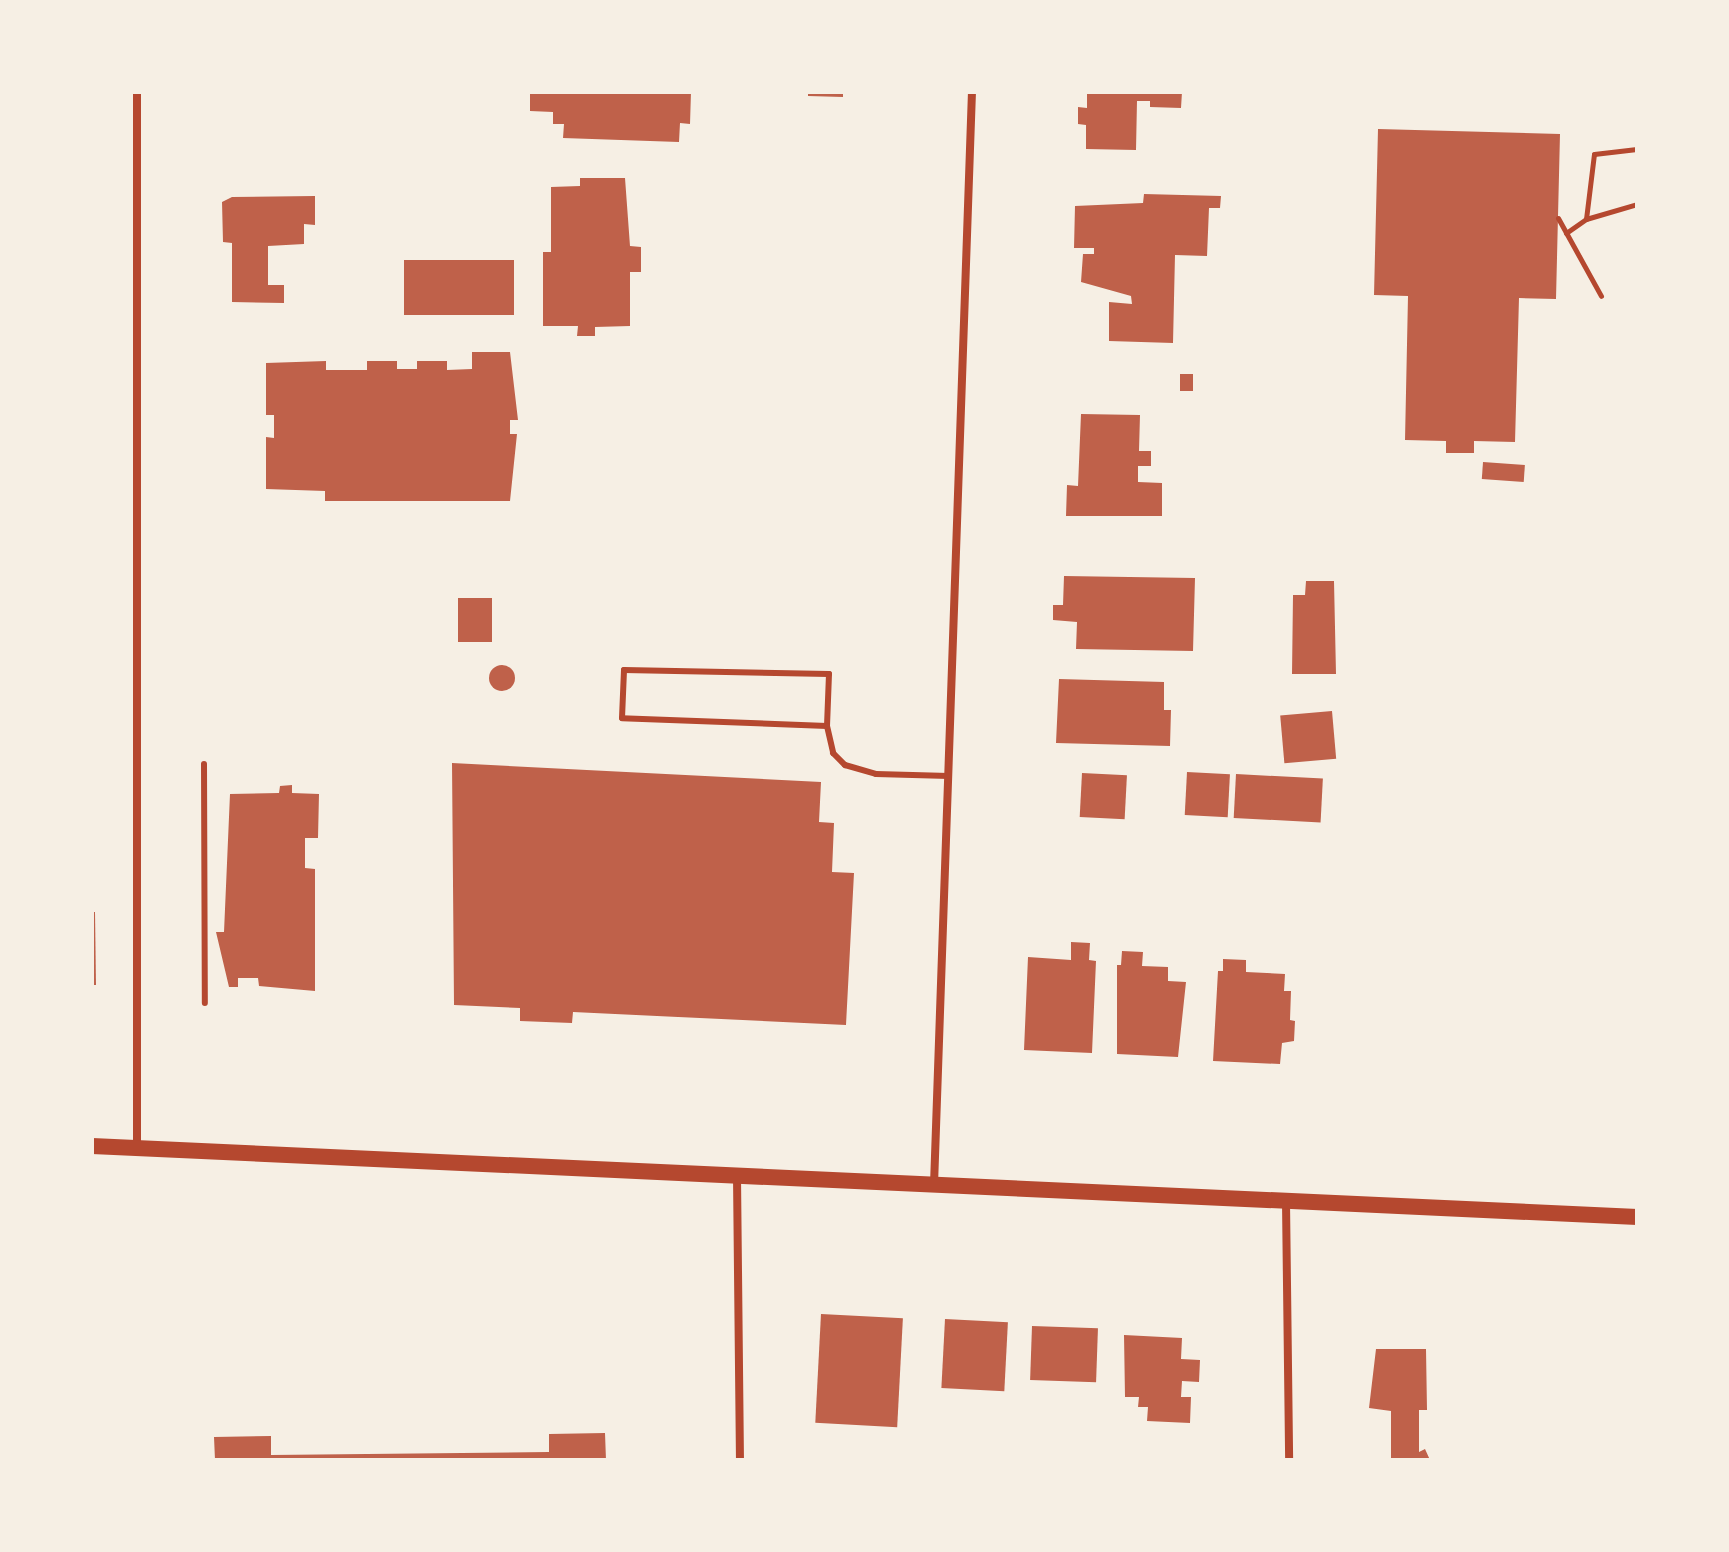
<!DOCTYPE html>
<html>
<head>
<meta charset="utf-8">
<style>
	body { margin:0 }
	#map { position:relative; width:1729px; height:1552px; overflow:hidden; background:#f6efe4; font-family:"Nunito Sans",sans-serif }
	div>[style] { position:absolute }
	.building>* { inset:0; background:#bf614a; transform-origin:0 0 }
	.round { border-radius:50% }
	.path>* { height:5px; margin:-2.5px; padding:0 2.5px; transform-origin:2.5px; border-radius:2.5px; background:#b5482f }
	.service>* { height:6px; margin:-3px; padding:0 3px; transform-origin:3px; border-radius:3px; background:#b5482f }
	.minor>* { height:8px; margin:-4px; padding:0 4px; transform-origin:4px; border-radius:4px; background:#b5482f }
	.secondary>* { height:16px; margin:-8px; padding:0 8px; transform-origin:8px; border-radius:8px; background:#b5482f }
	span { translate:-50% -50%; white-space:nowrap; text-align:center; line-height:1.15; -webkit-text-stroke:7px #f6efe4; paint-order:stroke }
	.frame { position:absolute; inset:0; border:94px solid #f6efe4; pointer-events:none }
</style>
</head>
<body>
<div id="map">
	<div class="building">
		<i style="clip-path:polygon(530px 92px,691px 92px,690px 124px,680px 123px,679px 142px,563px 138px,564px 124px,553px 124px,553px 112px,530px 111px)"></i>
		<i style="clip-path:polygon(808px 92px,843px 92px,843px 97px,808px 96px)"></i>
		<i style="clip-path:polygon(1087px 92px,1182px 92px,1181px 108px,1150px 107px,1150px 101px,1137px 101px,1136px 150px,1086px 149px,1086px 125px,1078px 124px,1078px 107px,1087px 108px)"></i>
		<i style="clip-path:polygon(1378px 129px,1560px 134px,1556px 299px,1519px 298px,1515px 442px,1474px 441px,1474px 453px,1446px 453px,1446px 441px,1405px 440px,1408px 296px,1374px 295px)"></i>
		<i style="clip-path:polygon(580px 178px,625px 178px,630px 246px,641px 247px,641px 272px,630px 272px,630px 326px,595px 327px,595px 336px,577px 336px,578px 326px,543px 326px,543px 252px,551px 252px,551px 187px,580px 186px)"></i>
		<i style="clip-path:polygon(1144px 194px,1221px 196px,1220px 208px,1209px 208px,1207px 256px,1175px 255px,1173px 343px,1109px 341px,1109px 302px,1132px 304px,1131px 296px,1081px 282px,1083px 254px,1094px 254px,1094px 248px,1074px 248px,1075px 206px,1143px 203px)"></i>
		<i style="clip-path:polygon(315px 196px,315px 225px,304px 224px,304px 244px,268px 246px,268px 285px,284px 285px,284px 303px,232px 302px,232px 243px,223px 242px,222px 202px,232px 197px)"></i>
		<i style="left:404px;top:260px;width:110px;height:55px"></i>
		<i style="clip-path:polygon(472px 352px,510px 352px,518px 420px,510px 420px,510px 434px,517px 434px,510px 501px,325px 501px,325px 491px,266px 489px,266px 437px,274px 438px,274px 415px,266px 415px,266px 363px,326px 361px,326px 370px,367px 370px,367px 361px,397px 361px,397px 369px,417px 369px,417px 361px,447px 361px,447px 370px,472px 369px)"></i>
		<i style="left:1180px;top:374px;width:13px;height:17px"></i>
		<i style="clip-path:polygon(1081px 414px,1140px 415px,1139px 451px,1151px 451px,1151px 466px,1138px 466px,1138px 482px,1162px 483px,1162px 516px,1066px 516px,1067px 485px,1078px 486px)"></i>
		<i style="left:1483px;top:462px;width:42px;height:17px;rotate:4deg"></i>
		<i style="clip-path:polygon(1064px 576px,1195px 578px,1193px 651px,1076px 649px,1077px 622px,1053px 620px,1053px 605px,1063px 605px)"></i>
		<i style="clip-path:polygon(1306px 581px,1334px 581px,1336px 674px,1292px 674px,1293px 595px,1305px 595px)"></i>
		<i style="left:458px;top:598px;width:34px;height:44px"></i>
		<i class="round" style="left:489px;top:665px;width:26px;height:26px"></i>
		<i style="clip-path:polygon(1059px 679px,1164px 682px,1164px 710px,1171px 710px,1170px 746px,1056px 743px)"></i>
		<i style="left:1332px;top:711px;width:48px;height:52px;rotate:85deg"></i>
		<i style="clip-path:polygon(452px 763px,821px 782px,819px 822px,834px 823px,832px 872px,854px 873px,846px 1025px,573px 1012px,572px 1023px,520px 1021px,520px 1008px,454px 1005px)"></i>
		<i style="left:1187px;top:772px;width:43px;height:43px;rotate:3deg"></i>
		<i style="left:1082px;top:773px;width:45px;height:44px;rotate:3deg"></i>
		<i style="left:1236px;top:774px;width:87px;height:44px;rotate:3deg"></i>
		<i style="clip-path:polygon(292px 785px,292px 793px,319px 794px,318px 838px,305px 838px,305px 868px,315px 869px,315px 991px,259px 986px,258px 978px,238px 978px,238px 987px,229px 987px,216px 932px,224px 932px,230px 794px,279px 793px,280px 786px)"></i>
		<i style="clip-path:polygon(92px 912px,95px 912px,96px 985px,92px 985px)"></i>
		<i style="clip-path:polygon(1071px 942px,1090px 943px,1089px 960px,1096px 961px,1092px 1053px,1024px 1050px,1028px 957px,1071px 960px)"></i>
		<i style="clip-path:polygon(1122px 951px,1143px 952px,1142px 966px,1168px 967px,1168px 981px,1186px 982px,1178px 1057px,1117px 1054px,1117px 965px,1121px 965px)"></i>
		<i style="clip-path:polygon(1223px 959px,1246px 960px,1246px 972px,1285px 974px,1284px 991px,1291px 991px,1290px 1020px,1295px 1021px,1294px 1041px,1282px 1043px,1280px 1064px,1213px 1061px,1218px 971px,1223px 971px)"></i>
		<i style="left:821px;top:1314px;width:82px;height:109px;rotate:3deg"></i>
		<i style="left:945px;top:1319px;width:63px;height:69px;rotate:3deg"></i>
		<i style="left:1032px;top:1326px;width:66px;height:54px;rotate:2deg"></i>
		<i style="clip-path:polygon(1124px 1335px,1182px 1338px,1181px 1359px,1200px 1360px,1199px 1382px,1182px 1381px,1181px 1397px,1191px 1397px,1190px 1423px,1147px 1421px,1148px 1407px,1138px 1407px,1139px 1397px,1125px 1397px)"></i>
		<i style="clip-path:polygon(1376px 1349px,1426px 1349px,1427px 1410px,1419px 1410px,1419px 1452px,1425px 1449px,1430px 1460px,1391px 1460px,1391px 1411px,1369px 1408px)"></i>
		<i style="clip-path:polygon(605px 1433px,606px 1460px,215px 1460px,214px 1437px,271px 1436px,271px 1455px,549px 1452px,549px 1434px)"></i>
	</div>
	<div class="path">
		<i style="left:1558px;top:218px;width:89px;rotate:61.1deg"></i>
		<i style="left:1586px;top:219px;width:65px;rotate:-83deg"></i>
		<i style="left:1594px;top:154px;width:43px;rotate:-6.6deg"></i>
		<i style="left:1566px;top:233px;width:24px;rotate:-35deg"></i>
		<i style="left:1586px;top:219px;width:53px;rotate:-16.4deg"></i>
	</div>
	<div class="service">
		<i style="left:827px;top:726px;width:205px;rotate:-177.8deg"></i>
		<i style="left:622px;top:718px;width:48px;rotate:-87.6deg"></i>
		<i style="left:624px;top:670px;width:205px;rotate:1.1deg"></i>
		<i style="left:829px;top:674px;width:52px;rotate:92.2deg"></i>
		<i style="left:827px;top:726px;width:28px;rotate:77deg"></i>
		<i style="left:833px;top:753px;width:17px;rotate:45deg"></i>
		<i style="left:845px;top:765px;width:32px;rotate:16deg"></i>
		<i style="left:876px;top:774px;width:73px;rotate:1.6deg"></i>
		<i style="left:204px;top:764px;width:239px;rotate:89.8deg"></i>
	</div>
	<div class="minor">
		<i style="left:137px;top:92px;width:1056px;rotate:90deg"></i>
		<i style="left:737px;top:1176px;width:284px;rotate:89.4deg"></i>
		<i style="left:934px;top:1185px;width:1094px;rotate:-88.01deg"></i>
		<i style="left:1286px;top:1202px;width:258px;rotate:89.3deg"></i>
	</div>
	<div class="secondary">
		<i style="left:92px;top:1146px;width:1547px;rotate:2.63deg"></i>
	</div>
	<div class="frame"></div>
</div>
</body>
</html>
